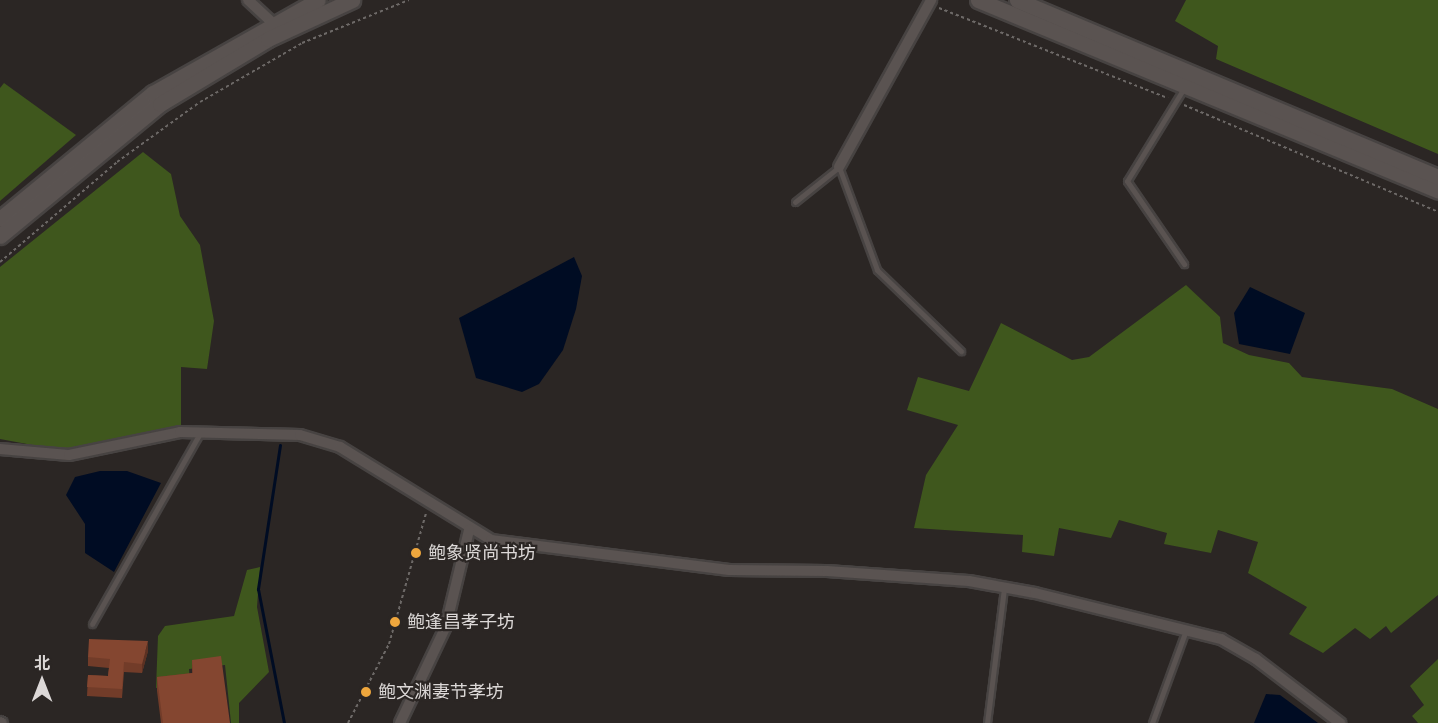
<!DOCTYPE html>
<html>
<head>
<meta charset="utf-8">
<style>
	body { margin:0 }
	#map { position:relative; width:1438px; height:723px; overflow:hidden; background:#2b2624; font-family:"Source Serif 4","Noto Sans SC",serif }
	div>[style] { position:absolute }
	.green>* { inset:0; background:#3f571d }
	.water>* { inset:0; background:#000c23 }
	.stream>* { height:3px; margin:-1.5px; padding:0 1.5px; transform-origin:1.5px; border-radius:1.5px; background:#000c23 }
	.path>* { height:2px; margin-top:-1px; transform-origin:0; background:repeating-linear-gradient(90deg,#6d6967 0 3px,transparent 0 6px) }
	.roads { filter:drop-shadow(2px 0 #474342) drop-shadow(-2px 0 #474342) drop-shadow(0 2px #474342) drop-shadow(0 -2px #474342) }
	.service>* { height:5px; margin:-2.5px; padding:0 2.5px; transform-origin:2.5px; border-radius:2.5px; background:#5a5351 }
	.minor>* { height:10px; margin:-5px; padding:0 5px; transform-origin:5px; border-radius:5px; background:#5a5351 }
	.secondary>* { height:15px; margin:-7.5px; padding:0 7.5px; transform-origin:7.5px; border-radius:7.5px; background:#5a5351 }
	.wall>* { inset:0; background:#723c29 }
	.shaded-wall>* { inset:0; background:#5c3122 }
	.building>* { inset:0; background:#844630 }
	.dots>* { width:16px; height:16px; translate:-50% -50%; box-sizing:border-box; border:3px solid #2b2624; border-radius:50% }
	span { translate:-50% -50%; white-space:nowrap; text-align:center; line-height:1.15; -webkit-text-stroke:4.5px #2b2624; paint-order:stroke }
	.poi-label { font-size:18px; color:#dcd8d7 }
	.left { translate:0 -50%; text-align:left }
	.north { position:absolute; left:12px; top:651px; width:60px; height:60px; -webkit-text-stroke:4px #2b2624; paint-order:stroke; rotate:0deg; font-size:16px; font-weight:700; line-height:24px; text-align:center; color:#dcd8d7 }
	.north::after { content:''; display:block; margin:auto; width:21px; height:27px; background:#dcd8d7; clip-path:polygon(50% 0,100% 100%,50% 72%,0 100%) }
</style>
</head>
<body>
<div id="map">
	<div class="green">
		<i style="clip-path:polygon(1186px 0,1438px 0,1438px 154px,1216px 59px,1218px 46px,1175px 21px)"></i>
		<i style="clip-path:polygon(4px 83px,76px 135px,0 201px,0 88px)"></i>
		<i style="clip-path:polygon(143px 152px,171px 174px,180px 216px,200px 245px,214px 321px,207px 369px,181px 367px,181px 426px,91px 448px,54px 449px,0 439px,0 267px)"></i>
		<i style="clip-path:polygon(1186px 285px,1220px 317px,1223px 343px,1249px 355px,1289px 363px,1302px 377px,1392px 389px,1438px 409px,1438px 595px,1391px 633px,1386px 626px,1370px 639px,1355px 628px,1323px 653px,1289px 634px,1307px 607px,1248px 573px,1258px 542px,1218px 530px,1211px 553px,1164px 544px,1167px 533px,1119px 520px,1111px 538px,1059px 528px,1054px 556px,1022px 552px,1023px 535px,914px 528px,926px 475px,958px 425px,907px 410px,918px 377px,969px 391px,1001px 323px,1072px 360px,1089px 357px)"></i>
		<i style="clip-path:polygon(260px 567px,257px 607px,269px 672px,239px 703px,239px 723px,231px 723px,225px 665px,189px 669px,190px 684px,156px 688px,158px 636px,165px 626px,234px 616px,247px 570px)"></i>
		<i style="clip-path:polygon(1438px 659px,1438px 723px,1418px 723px,1412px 716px,1424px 705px,1410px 686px)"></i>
	</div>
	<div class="water">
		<i style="clip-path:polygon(574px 257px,582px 276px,576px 309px,563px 350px,539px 384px,522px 392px,476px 378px,459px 318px)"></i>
		<i style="clip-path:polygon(1250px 287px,1305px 313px,1290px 354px,1239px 344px,1234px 313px)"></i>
		<i style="clip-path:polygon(100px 471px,127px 471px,161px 483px,114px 572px,85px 553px,85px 524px,66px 495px,75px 477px)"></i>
		<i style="clip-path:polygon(1266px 694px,1280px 695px,1318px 723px,1254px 723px)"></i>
	</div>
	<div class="stream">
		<i style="left:280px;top:445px;width:146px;rotate:98.7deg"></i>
		<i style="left:258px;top:589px;width:136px;rotate:79deg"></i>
	</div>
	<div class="path">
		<i style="left:939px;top:8px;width:246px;rotate:21.5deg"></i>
		<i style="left:1184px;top:105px;width:276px;rotate:22.8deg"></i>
		<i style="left:0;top:262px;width:154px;rotate:-40.5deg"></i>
		<i style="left:117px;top:162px;width:102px;rotate:-35.9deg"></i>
		<i style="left:200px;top:102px;width:118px;rotate:-30deg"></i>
		<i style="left:302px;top:43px;width:115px;rotate:-21.9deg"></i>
		<i style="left:348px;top:723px;width:89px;rotate:-62.6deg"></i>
		<i style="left:389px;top:644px;width:136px;rotate:-74.2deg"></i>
	</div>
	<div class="roads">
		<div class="service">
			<i style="left:1184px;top:88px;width:109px;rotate:121.5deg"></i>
			<i style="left:1127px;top:181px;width:101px;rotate:55.5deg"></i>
			<i style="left:795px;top:202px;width:56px;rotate:-38.5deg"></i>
			<i style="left:839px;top:167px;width:110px;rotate:69.7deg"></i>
			<i style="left:877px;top:270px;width:117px;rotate:44deg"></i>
			<i style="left:92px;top:624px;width:219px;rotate:-60.5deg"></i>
			<i style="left:987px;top:723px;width:136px;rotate:-82.8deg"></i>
			<i style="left:1152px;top:723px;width:99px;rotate:-69.9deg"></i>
		</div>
		<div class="minor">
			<i style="left:248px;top:0;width:33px;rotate:43deg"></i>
			<i style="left:839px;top:167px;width:191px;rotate:-61.1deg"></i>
			<i style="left:0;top:449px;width:69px;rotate:5deg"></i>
			<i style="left:69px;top:455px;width:113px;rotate:-11.7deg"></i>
			<i style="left:180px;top:432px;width:120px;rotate:1.4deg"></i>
			<i style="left:300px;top:435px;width:42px;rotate:16.7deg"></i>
			<i style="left:340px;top:447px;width:177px;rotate:31.6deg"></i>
			<i style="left:491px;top:540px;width:240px;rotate:7.2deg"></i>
			<i style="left:729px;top:570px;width:98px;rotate:0.6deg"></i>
			<i style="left:827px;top:571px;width:142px;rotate:4deg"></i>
			<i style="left:969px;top:581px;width:67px;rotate:10.3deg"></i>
			<i style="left:1035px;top:593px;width:192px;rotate:13.9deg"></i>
			<i style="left:1221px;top:639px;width:40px;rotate:29.7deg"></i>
			<i style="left:1256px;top:659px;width:106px;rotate:37.3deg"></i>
			<i style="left:0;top:722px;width:2px;rotate:27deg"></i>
			<i style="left:400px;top:723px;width:107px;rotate:-64.6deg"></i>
			<i style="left:446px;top:626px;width:99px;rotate:-76.5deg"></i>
		</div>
		<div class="secondary">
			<i style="left:978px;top:0;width:498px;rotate:22.5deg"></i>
			<i style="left:1017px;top:0;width:457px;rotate:22.8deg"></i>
			<i style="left:0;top:219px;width:198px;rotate:-39.5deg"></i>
			<i style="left:153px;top:93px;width:189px;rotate:-29.4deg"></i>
			<i style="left:0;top:236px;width:207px;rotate:-39.5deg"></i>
			<i style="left:160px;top:104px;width:126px;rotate:-31deg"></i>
			<i style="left:268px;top:39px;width:93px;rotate:-24.9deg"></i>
		</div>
	</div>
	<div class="wall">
		<i style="clip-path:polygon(148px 651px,142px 673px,124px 672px,122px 698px,87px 696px,88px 675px,108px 676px,109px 668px,88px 666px,88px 657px)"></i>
		<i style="clip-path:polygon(192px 660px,230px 723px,161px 723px,157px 691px,157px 677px,192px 673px)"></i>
	</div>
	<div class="shaded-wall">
		<i style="clip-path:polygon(148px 641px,148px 651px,142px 673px,142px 664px)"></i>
	</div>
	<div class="building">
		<i style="clip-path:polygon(89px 639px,148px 641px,142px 664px,124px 662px,122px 689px,87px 687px,88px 675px,108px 676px,110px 659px,88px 657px)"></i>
		<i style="clip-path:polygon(221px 656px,230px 723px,163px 723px,157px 677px,193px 673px,192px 660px)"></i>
	</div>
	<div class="dots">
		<i style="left:416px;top:553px;background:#efa73d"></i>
		<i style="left:395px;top:622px;background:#efa73d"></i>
		<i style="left:366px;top:692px;background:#efa73d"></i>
	</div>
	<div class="poi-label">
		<span class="left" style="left:428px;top:553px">鲍象贤尚书坊</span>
		<span class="left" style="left:407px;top:622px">鲍逢昌孝子坊</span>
		<span class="left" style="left:378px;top:692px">鲍文渊妻节孝坊</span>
	</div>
	<div class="north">北</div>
</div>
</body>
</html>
